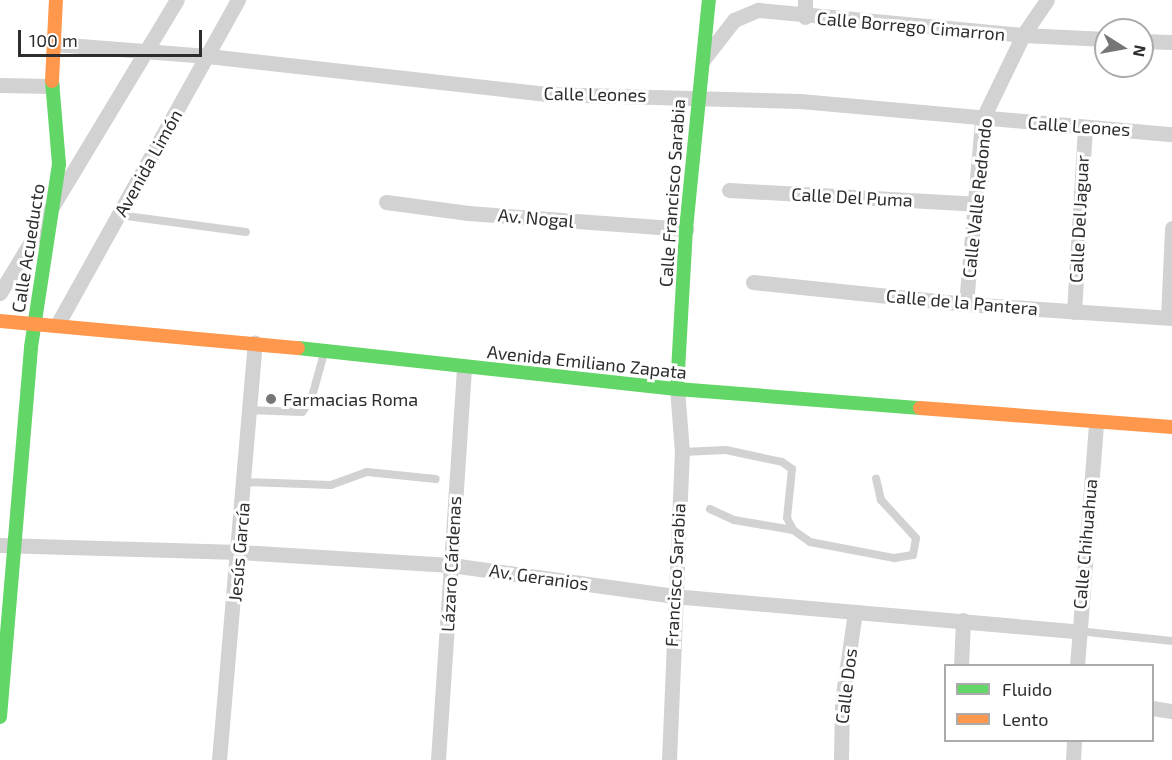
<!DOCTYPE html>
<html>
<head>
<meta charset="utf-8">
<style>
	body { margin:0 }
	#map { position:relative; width:1172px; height:760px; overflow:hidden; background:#fff; font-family:"Exo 2",sans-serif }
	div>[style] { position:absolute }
	.lane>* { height:8px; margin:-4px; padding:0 4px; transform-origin:4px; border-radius:4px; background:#d2d2d2 }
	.street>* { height:15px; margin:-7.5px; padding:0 7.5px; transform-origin:7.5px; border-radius:7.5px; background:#d2d2d2 }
	.fast>* { height:14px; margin:-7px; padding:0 7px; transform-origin:7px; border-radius:7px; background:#63d668 }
	.slow>* { height:14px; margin:-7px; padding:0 7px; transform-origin:7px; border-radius:7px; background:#ff974d }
	.dots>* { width:16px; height:16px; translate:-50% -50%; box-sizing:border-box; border:3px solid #fff; border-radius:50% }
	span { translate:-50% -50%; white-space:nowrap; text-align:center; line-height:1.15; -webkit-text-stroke:6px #fff; paint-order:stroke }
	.street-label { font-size:18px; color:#2d2d2d }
	.poi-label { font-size:18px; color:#2d2d2d }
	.left { translate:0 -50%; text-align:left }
	.legend { position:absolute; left:944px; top:664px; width:210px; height:78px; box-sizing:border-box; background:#fff; border:2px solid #ababab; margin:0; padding:8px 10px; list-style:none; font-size:18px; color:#2d2d2d }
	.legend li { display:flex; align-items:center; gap:12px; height:30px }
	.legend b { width:30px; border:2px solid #ababab }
	.north { position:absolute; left:1094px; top:18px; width:60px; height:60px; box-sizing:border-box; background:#fff; border:2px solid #ababab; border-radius:50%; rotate:101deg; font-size:16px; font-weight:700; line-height:24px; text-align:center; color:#2d2d2d }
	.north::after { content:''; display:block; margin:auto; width:21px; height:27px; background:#767676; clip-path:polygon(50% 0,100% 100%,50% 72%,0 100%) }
	.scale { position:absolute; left:18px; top:30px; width:184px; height:27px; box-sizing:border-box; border:3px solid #2d2d2d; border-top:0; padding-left:8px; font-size:18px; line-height:21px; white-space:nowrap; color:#2d2d2d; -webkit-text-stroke:4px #fff; paint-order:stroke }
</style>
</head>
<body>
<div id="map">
	<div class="lane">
		<i style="left:119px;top:215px;width:128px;rotate:7.6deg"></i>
		<i style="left:250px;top:410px;width:52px;rotate:2.2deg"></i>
		<i style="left:302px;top:412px;width:15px;rotate:-53deg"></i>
		<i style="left:311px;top:400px;width:52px;rotate:-74.4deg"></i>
		<i style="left:682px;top:452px;width:44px;rotate:-2.6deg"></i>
		<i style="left:726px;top:450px;width:57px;rotate:12.1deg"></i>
		<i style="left:782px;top:462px;width:12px;rotate:35deg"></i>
		<i style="left:792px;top:469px;width:49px;rotate:95.8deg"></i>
		<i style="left:787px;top:518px;width:13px;rotate:63deg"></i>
		<i style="left:793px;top:530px;width:21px;rotate:35deg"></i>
		<i style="left:810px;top:542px;width:86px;rotate:10.8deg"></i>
		<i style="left:894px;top:558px;width:19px;rotate:-9deg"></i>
		<i style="left:913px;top:555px;width:17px;rotate:-80deg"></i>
		<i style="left:916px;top:538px;width:52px;rotate:-132.6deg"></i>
		<i style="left:881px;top:500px;width:22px;rotate:-103deg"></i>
		<i style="left:244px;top:482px;width:87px;rotate:2deg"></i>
		<i style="left:331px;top:485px;width:38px;rotate:-20deg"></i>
		<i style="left:367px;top:472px;width:69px;rotate:5.8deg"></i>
		<i style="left:710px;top:509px;width:26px;rotate:25deg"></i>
		<i style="left:734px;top:520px;width:60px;rotate:9.6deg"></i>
		<i style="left:1078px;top:631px;width:95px;rotate:6.1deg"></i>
	</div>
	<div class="street">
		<i style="left:805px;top:0;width:17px;rotate:90deg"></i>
		<i style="left:1142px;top:41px;width:30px;rotate:2deg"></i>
		<i style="left:55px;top:44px;width:153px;rotate:4.5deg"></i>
		<i style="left:208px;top:56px;width:339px;rotate:6.4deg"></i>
		<i style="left:545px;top:94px;width:255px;rotate:1.6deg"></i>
		<i style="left:800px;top:101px;width:373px;rotate:5.1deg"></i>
		<i style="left:703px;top:60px;width:51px;rotate:-52.2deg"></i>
		<i style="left:734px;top:20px;width:26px;rotate:-23deg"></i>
		<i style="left:758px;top:10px;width:266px;rotate:5.4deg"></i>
		<i style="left:1023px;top:35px;width:83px;rotate:2.8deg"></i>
		<i style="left:0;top:85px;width:52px;rotate:1.1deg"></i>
		<i style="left:729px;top:190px;width:247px;rotate:3.2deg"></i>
		<i style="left:386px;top:202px;width:83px;rotate:7.6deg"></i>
		<i style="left:468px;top:213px;width:219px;rotate:4.2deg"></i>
		<i style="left:753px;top:282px;width:214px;rotate:5.9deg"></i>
		<i style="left:966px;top:304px;width:206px;rotate:3.9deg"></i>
		<i style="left:0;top:293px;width:342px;rotate:-58.9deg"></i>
		<i style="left:966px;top:304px;width:185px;rotate:-85deg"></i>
		<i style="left:982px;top:120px;width:94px;rotate:-64.2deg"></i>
		<i style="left:1023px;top:35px;width:42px;rotate:-55.6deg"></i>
		<i style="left:1074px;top:312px;width:185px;rotate:-86.6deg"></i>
		<i style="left:1168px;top:317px;width:89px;rotate:-87.4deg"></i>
		<i style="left:57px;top:325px;width:372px;rotate:-60.9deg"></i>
		<i style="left:0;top:545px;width:239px;rotate:1.7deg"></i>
		<i style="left:239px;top:552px;width:212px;rotate:3.5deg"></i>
		<i style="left:451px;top:565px;width:224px;rotate:7.9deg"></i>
		<i style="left:673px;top:596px;width:406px;rotate:5deg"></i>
		<i style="left:961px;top:666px;width:46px;rotate:-87.5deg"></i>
		<i style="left:1077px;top:666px;width:245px;rotate:-85.5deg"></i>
		<i style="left:1152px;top:708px;width:20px;rotate:9deg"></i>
		<i style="left:219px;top:760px;width:419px;rotate:-85.1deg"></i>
		<i style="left:438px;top:760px;width:393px;rotate:-86.2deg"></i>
		<i style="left:669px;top:760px;width:308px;rotate:-87.6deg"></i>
		<i style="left:682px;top:452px;width:63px;rotate:-94.5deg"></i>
		<i style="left:841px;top:760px;width:59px;rotate:-89deg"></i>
		<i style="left:842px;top:701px;width:90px;rotate:-81.7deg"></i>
		<i style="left:1073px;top:760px;width:20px;rotate:-87deg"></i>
	</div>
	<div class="fast">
		<i style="left:298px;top:348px;width:381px;rotate:6.2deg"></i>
		<i style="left:677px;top:389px;width:244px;rotate:4.5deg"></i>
		<i style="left:677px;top:389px;width:160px;rotate:-86.8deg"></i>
		<i style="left:686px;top:229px;width:230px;rotate:-84.3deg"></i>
		<i style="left:0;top:717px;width:371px;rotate:-85.2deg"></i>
		<i style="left:31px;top:347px;width:185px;rotate:-81.3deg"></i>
		<i style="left:59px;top:164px;width:83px;rotate:-94.8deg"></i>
	</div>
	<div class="slow">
		<i style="left:52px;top:81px;width:81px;rotate:-87.2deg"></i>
		<i style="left:0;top:321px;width:299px;rotate:5.2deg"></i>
		<i style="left:920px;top:408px;width:253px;rotate:4.3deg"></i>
	</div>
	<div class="dots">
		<i style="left:271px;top:399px;background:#767676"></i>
	</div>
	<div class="street-label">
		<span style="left:911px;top:26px;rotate:5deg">Calle Borrego Cimarron</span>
		<span style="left:595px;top:94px;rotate:1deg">Calle Leones</span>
		<span style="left:1079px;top:126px;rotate:4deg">Calle Leones</span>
		<span style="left:148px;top:163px;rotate:-61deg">Avenida Limón</span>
		<span style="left:672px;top:193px;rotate:-86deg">Calle Francisco Sarabia</span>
		<span style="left:852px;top:197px;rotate:3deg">Calle Del Puma</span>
		<span style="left:977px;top:198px;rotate:-84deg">Calle Valle Redondo</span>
		<span style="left:536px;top:218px;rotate:5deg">Av. Nogal</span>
		<span style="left:1079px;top:219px;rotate:-87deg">Calle Del Jaguar</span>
		<span style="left:28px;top:248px;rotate:-81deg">Calle Acueducto</span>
		<span style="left:962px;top:302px;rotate:5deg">Calle de la Pantera</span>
		<span style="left:587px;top:362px;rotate:6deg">Avenida Emiliano Zapata</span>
		<span style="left:1085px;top:544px;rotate:-85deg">Calle Chihuahua</span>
		<span style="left:239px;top:552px;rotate:-85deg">Jesús García</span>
		<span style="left:451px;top:564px;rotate:-87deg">Lázaro Cárdenas</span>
		<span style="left:675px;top:575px;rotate:-87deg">Francisco Sarabia</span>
		<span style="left:539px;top:577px;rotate:8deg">Av. Geranios</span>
		<span style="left:846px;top:686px;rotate:-83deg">Calle Dos</span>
	</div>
	<div class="poi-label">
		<span class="left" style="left:283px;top:399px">Farmacias Roma</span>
	</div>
	<ul class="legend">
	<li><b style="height:8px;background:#63d668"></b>Fluido</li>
	<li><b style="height:8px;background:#ff974d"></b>Lento</li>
	</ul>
	<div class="north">N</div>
	<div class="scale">100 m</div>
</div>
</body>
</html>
